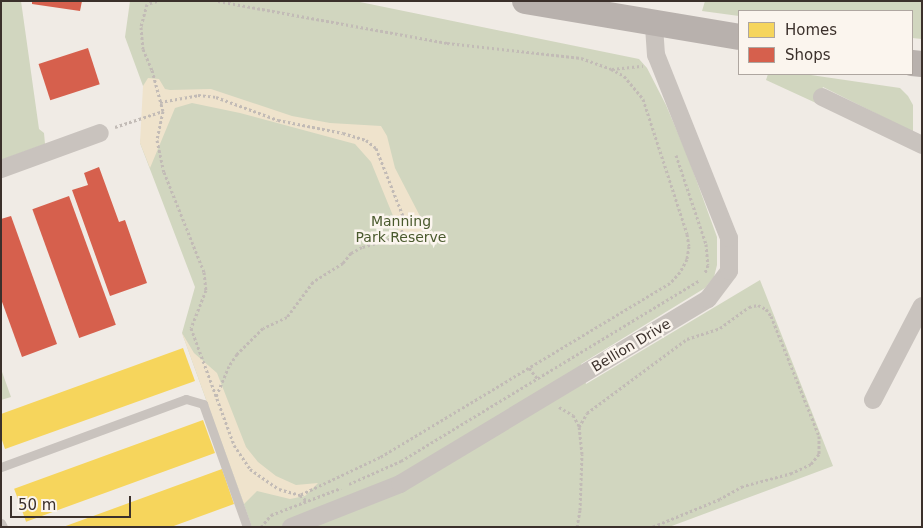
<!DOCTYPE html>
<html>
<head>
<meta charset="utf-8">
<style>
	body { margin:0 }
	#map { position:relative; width:923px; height:528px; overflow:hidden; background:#f0ebe5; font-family:"DejaVu Sans",sans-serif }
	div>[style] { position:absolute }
	.green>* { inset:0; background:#d1d6bf }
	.sand>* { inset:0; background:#efe3cc }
	.homes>* { inset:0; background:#f6d55c; transform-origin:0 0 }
	.shops>* { inset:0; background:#d6604d; transform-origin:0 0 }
	.path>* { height:3px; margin-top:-1.5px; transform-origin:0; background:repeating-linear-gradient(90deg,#c2bbb6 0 2.5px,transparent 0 5px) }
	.service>* { height:9px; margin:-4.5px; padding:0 4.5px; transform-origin:4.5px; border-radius:4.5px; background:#c9c3be }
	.minor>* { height:18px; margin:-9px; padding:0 9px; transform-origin:9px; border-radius:9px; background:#c9c3be }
	.primary>* { height:26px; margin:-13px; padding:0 13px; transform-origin:13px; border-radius:13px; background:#b8b1ad }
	span { translate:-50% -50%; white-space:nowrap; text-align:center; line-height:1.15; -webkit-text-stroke:5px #fbf5ee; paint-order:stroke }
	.park-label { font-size:14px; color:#4a5a2e }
	.street-label { font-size:14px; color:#3b302b }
	.frame { position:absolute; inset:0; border:2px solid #3b302b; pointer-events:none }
	.legend { position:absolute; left:738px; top:10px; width:175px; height:65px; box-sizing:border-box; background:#fbf5ee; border:1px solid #aea6a0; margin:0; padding:6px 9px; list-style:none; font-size:15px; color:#3b302b }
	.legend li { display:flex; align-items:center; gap:10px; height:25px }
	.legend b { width:25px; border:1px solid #aea6a0 }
	.scale { position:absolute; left:10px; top:496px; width:121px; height:22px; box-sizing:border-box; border:2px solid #3b302b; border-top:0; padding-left:6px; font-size:15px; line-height:18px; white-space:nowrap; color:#3b302b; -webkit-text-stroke:4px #fbf5ee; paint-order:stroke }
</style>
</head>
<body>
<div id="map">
	<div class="green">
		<i style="clip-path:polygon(1px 1px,21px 1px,39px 129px,44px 133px,45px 144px,1px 160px)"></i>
		<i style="clip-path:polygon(130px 1px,355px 1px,639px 59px,647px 68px,666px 105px,688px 157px,717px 237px,717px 265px,714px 277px,705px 288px,581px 364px,586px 384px,760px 280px,833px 466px,669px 527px,252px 527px,182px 333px,195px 287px,140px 143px,145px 116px,143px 86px,125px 37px)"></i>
		<i style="clip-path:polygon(705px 1px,922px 1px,922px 39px,912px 38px,912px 11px,739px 11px,739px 16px,702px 11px)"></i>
		<i style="clip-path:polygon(768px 74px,804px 74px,900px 88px,908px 96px,913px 105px,913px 132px,823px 87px,816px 103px,766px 80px)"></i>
		<i style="clip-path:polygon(1px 369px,11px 397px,1px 400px)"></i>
	</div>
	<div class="sand">
		<i style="clip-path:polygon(148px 78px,159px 79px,165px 89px,170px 90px,211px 89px,292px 116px,330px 123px,381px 126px,387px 136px,395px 168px,421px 218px,422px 232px,415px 237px,399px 241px,398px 228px,371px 162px,355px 144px,240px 113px,192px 103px,175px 108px,150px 168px,140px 143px,143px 86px)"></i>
		<i style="clip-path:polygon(182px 333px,194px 353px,217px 373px,246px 447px,258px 462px,276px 476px,296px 485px,318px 483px,305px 496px,290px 499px,257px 491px,244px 504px)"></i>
	</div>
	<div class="homes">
		<i style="clip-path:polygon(183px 348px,195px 381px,5px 449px,1px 437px,1px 414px)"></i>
		<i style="left:203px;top:420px;width:35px;height:201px;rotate:70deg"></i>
		<i style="clip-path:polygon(222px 469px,234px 504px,171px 527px,63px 527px)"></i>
	</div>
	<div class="shops">
		<i style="clip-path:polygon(32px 1px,82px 1px,80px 11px,32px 4px)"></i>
		<i style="left:88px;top:48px;width:38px;height:52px;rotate:72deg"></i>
		<i style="clip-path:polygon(99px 167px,119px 222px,125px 220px,147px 283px,110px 296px,72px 190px,88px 185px,84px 173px)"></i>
		<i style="left:69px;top:196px;width:137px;height:39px;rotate:70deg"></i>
		<i style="clip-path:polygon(11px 216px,57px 344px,22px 357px,1px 299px,1px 219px)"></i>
	</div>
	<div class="path">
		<i style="left:157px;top:1px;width:10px;rotate:163deg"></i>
		<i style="left:147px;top:4px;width:24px;rotate:105deg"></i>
		<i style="left:141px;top:27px;width:22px;rotate:85deg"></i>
		<i style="left:143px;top:49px;width:23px;rotate:67deg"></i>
		<i style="left:152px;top:70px;width:42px;rotate:75deg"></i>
		<i style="left:163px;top:111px;width:30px;rotate:102deg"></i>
		<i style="left:157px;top:140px;width:33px;rotate:78deg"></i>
		<i style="left:164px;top:172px;width:108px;rotate:68.2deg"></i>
		<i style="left:204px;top:272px;width:18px;rotate:84deg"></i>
		<i style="left:206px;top:290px;width:41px;rotate:111.5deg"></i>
		<i style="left:191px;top:328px;width:125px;rotate:69.8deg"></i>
		<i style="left:234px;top:445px;width:29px;rotate:56deg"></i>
		<i style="left:250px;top:469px;width:35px;rotate:35deg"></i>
		<i style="left:279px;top:489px;width:22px;rotate:16deg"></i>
		<i style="left:300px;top:495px;width:9px;rotate:41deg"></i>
		<i style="left:218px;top:1px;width:233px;rotate:10.4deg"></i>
		<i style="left:447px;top:43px;width:135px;rotate:6.4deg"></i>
		<i style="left:581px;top:58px;width:32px;rotate:20deg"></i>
		<i style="left:611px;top:69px;width:15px;rotate:28deg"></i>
		<i style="left:624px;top:76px;width:30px;rotate:50deg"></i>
		<i style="left:643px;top:99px;width:142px;rotate:71.9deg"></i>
		<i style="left:687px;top:234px;width:12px;rotate:81deg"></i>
		<i style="left:689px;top:246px;width:13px;rotate:99deg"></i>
		<i style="left:687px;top:259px;width:15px;rotate:118deg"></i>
		<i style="left:680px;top:272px;width:15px;rotate:132deg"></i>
		<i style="left:670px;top:283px;width:338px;rotate:149deg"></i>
		<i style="left:380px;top:457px;width:89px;rotate:154.6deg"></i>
		<i style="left:612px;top:69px;width:31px;rotate:-6deg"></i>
		<i style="left:160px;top:102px;width:39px;rotate:-10deg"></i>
		<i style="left:198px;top:95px;width:18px;rotate:6deg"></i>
		<i style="left:216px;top:97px;width:66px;rotate:20.4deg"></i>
		<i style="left:278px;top:120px;width:66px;rotate:11.3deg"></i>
		<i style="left:343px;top:133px;width:24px;rotate:17deg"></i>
		<i style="left:366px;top:140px;width:13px;rotate:39deg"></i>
		<i style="left:376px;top:148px;width:73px;rotate:68.3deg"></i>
		<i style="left:403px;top:216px;width:9px;rotate:84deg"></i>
		<i style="left:404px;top:225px;width:9px;rotate:108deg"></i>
		<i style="left:401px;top:234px;width:8px;rotate:150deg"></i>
		<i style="left:394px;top:238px;width:33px;rotate:164deg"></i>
		<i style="left:362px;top:247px;width:13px;rotate:151deg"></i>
		<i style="left:351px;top:253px;width:13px;rotate:129deg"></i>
		<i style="left:343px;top:263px;width:36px;rotate:148deg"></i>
		<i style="left:313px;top:282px;width:44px;rotate:126.6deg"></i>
		<i style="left:287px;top:317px;width:26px;rotate:155deg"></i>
		<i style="left:263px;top:328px;width:37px;rotate:135deg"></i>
		<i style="left:237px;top:354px;width:14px;rotate:124deg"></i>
		<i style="left:229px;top:366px;width:33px;rotate:113deg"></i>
		<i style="left:115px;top:127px;width:51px;rotate:-18.4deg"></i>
		<i style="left:676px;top:155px;width:94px;rotate:71.4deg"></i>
		<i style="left:706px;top:244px;width:21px;rotate:85deg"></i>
		<i style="left:708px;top:265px;width:9px;rotate:111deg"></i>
		<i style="left:529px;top:368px;width:14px;rotate:51deg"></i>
		<i style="left:559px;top:407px;width:16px;rotate:30deg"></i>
		<i style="left:573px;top:415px;width:13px;rotate:61deg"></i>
		<i style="left:349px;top:484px;width:57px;rotate:-23.9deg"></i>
		<i style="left:401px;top:461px;width:350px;rotate:-31.2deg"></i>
		<i style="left:261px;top:527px;width:16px;rotate:-50deg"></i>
		<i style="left:271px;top:515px;width:75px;rotate:-21.1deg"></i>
		<i style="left:577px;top:527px;width:17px;rotate:-80deg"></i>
		<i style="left:580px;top:510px;width:56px;rotate:-88deg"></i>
		<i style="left:582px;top:454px;width:27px;rotate:-96deg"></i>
		<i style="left:579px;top:427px;width:16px;rotate:-60deg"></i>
		<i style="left:587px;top:413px;width:124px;rotate:-36.5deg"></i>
		<i style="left:687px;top:339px;width:35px;rotate:-18deg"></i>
		<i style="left:720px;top:328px;width:36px;rotate:-36deg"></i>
		<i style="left:749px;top:307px;width:9px;rotate:-13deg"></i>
		<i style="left:758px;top:305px;width:9px;rotate:27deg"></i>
		<i style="left:766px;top:309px;width:9px;rotate:54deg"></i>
		<i style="left:771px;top:316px;width:129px;rotate:68.2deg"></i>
		<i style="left:819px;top:436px;width:18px;rotate:90deg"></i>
		<i style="left:819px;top:454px;width:13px;rotate:129deg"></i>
		<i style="left:811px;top:464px;width:21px;rotate:155deg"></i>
		<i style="left:792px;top:473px;width:51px;rotate:165.1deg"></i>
		<i style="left:743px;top:486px;width:26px;rotate:151deg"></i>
		<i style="left:720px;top:499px;width:74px;rotate:157.6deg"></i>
	</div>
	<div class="service">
		<i style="left:1px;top:467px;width:197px;rotate:-20.2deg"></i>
		<i style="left:186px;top:399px;width:18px;rotate:16deg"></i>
		<i style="left:203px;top:404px;width:131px;rotate:70.3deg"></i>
		<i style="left:1px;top:523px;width:4px;rotate:63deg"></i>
	</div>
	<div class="minor">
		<i style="left:822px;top:97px;width:111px;rotate:25.6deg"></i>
		<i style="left:1px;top:169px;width:105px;rotate:-20deg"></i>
		<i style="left:873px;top:400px;width:106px;rotate:-62.5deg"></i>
		<i style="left:291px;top:527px;width:117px;rotate:-21.5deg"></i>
		<i style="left:400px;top:484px;width:359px;rotate:-31deg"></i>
		<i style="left:708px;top:299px;width:35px;rotate:-53deg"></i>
		<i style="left:729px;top:271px;width:33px;rotate:-90deg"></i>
		<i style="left:729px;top:238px;width:197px;rotate:-111.7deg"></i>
		<i style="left:656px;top:55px;width:32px;rotate:-94deg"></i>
	</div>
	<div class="primary">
		<i style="left:525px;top:1px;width:217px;rotate:9.5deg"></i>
		<i style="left:912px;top:63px;width:10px;rotate:6deg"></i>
	</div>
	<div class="park-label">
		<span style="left:401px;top:229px">Manning<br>Park Reserve</span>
	</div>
	<div class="street-label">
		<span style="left:631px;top:345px;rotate:-31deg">Bellion Drive</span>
	</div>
	<div class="frame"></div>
	<ul class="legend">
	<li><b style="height:14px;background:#f6d55c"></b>Homes</li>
	<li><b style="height:14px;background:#d6604d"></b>Shops</li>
	</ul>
	<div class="scale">50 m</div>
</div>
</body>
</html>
